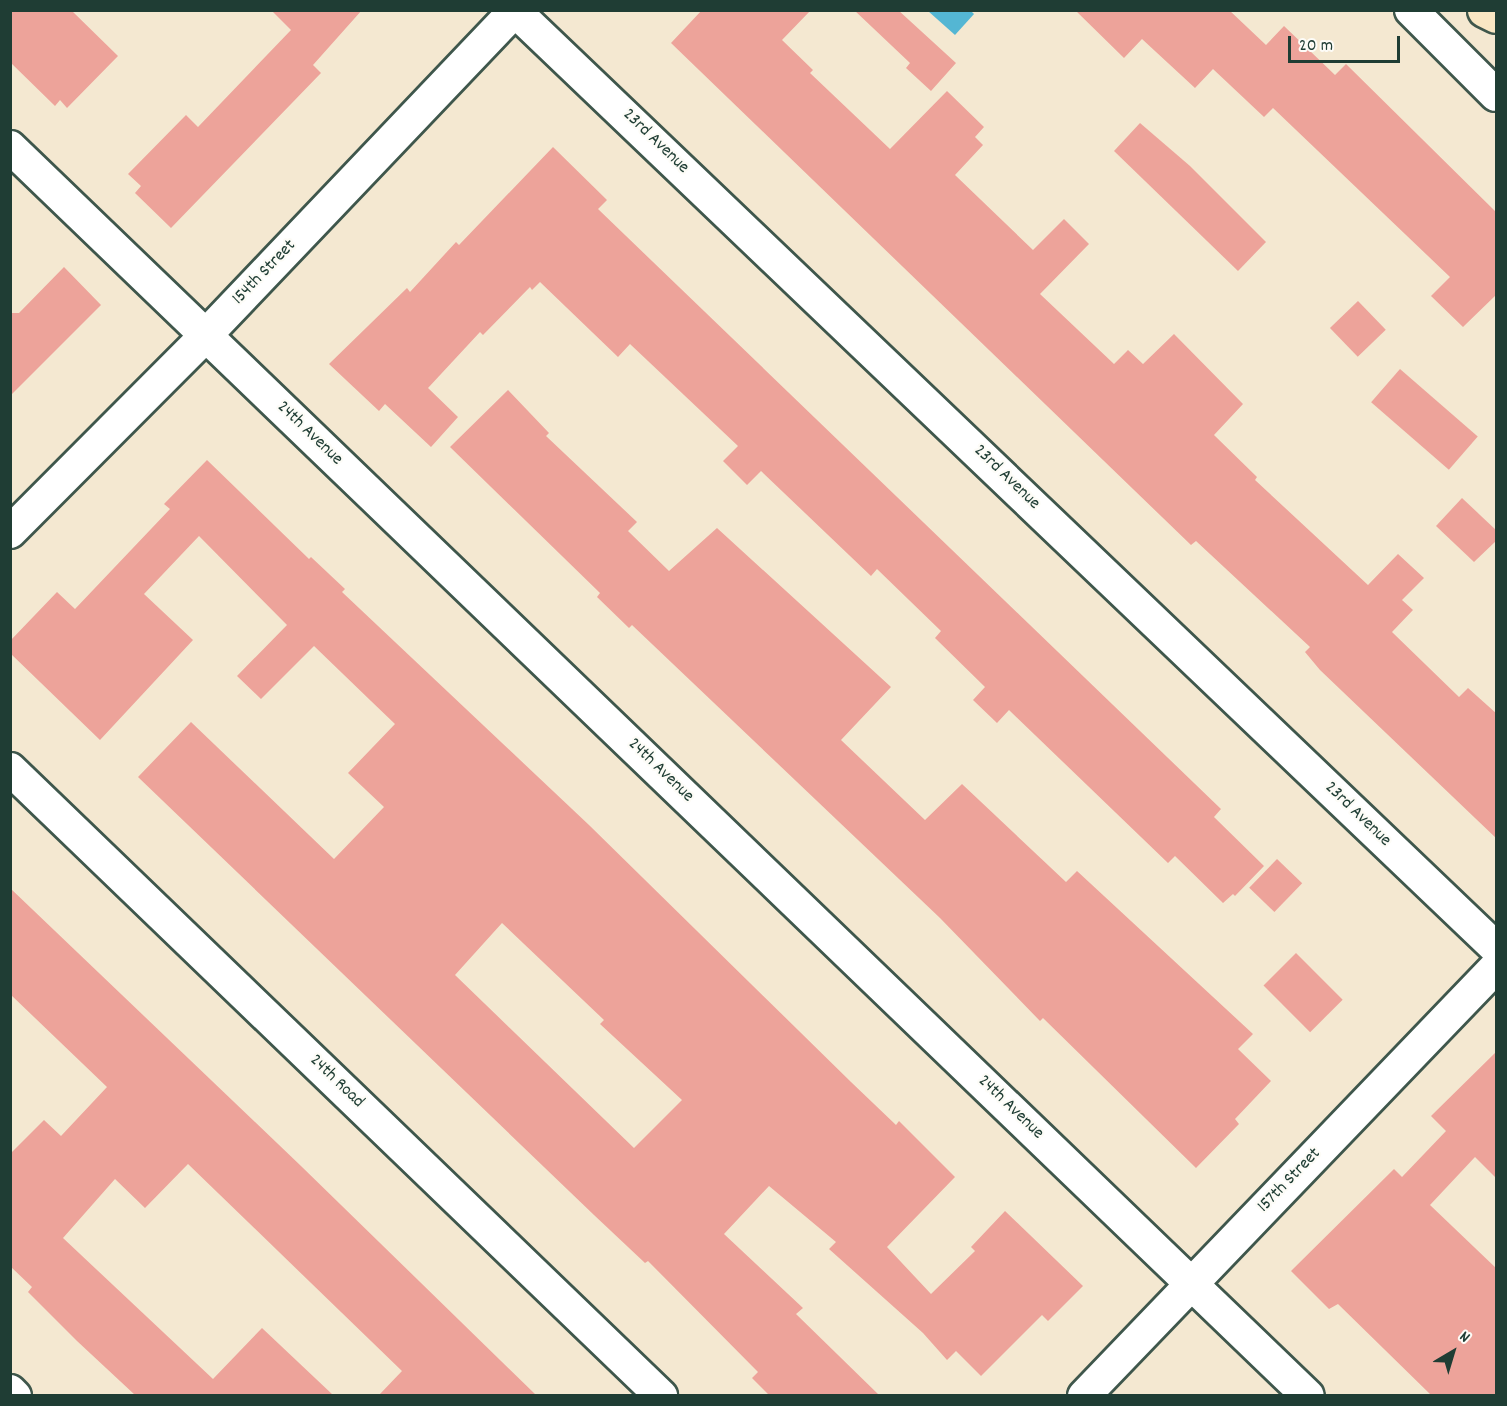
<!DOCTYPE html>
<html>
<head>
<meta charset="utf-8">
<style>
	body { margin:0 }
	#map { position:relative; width:1507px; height:1406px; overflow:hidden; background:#f4e8d1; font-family:Dekko,sans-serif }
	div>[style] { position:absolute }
	.water>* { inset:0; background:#54b6d3 }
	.building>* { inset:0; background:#eda39a; transform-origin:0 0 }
	.roads { filter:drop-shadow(2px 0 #3f574c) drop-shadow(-2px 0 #3f574c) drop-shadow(0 2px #3f574c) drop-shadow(0 -2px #3f574c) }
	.street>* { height:32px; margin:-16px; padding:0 16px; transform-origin:16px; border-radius:16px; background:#fff }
	.secondary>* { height:33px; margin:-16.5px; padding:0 16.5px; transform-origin:16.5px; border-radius:16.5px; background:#f9e7c3 }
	span { translate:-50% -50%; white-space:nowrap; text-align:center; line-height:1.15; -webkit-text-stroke:4.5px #fdfcf7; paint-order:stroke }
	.street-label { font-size:18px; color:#1f3d34 }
	.frame { position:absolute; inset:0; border:12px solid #1f3d34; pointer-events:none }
	.north { position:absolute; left:1423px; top:1322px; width:60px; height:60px; -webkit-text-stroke:4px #fdfcf7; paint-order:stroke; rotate:38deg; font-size:16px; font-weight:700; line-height:24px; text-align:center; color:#1f3d34 }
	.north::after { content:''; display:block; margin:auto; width:21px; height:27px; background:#1f3d34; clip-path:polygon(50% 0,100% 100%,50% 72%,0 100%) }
	.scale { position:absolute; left:1288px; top:36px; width:112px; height:27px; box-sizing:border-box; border:3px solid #1f3d34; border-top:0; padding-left:8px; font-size:18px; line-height:21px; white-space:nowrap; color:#1f3d34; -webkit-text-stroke:4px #fdfcf7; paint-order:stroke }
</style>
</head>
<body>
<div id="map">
	<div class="water">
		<i style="clip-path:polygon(928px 11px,971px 11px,974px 14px,955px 35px)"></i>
	</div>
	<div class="building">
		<i style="clip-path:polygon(10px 10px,71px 10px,118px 56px,67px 108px,60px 100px,55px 106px,10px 62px)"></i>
		<i style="clip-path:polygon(271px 10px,362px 10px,313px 65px,321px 73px,171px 228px,135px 193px,141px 186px,128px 174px,186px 115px,198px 127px,291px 30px)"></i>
		<i style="clip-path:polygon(702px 10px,811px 10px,782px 40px,813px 70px,810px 73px,890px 149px,947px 91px,984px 127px,975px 137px,983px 145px,955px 175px,1033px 250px,1064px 219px,1089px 244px,1040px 294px,1114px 364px,1128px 350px,1143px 364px,1174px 334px,1243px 404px,1214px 435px,1257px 477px,1255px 480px,1368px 585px,1398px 554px,1424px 578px,1402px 600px,1413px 610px,1392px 632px,1459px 697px,1468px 688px,1497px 714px,1497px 839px,1320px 670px,1305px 652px,1310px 647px,1196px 541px,1191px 545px,671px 43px)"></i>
		<i style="clip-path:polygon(854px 10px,898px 10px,956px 63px,931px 91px,906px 68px,910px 63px)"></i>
		<i style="clip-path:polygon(1075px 10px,1229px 10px,1266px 45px,1284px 26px,1335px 75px,1346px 64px,1497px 213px,1497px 294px,1463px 327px,1431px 296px,1450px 277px,1273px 108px,1264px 117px,1213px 69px,1195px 88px,1142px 39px,1124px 58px)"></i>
		<i style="clip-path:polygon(1140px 123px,1190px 166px,1266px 242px,1238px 271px,1114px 151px)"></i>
		<i style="clip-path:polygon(553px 147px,607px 200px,598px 209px,1221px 809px,1214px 817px,1264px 866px,1235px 896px,1233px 894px,1223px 903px,1175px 856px,1168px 863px,1009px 710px,997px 723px,973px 700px,985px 687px,935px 638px,941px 631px,877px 569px,871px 576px,761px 471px,747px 485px,723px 461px,738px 446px,630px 344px,618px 357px,540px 282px,532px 290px,530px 287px,483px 335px,480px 332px,428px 388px,458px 417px,431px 447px,385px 404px,379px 411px,329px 364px,407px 288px,410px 292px,456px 242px,459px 245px)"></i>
		<i style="clip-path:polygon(64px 267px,101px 305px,10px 396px,10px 313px,19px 313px)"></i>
		<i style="left:1358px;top:301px;width:40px;height:39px;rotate:46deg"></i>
		<i style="left:1400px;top:369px;width:103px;height:44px;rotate:41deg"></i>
		<i style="clip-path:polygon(508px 390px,549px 433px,546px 436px,637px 522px,628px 531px,669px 571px,717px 528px,891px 687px,841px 740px,925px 820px,962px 784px,1066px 882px,1077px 871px,1253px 1034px,1238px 1049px,1271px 1081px,1235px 1119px,1239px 1124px,1196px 1168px,1043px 1018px,1040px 1021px,940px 918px,632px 625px,629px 628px,597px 597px,600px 593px,450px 447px)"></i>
		<i style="clip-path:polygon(evenodd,207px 460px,309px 559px,311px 557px,345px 589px,342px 592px,589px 825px,851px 1082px,896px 1125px,899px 1121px,955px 1177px,887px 1247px,931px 1294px,975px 1251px,971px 1247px,1005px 1211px,1083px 1286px,1048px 1321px,1042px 1315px,981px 1376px,956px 1351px,947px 1360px,923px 1333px,829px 1249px,836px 1242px,769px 1186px,724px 1234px,803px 1308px,796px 1314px,879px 1395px,769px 1395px,752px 1378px,758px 1372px,648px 1261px,645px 1263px,594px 1215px,138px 777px,191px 722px,334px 859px,384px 807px,348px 773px,395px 724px,371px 701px,314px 646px,261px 699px,237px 676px,287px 625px,199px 536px,144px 594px,193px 640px,100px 740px,10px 653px,10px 641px,57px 592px,75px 609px,170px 509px,164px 504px,207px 460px,502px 923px,604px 1020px,600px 1024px,682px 1100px,634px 1148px,455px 975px,502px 923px)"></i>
		<i style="clip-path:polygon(1462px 498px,1497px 531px,1497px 540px,1474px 562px,1436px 526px)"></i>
		<i style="left:1277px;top:859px;width:35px;height:40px;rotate:44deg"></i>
		<i style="clip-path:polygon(10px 888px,301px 1166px,536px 1395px,379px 1395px,402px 1371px,188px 1164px,145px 1208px,115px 1179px,63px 1238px,213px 1379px,262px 1328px,333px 1395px,135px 1395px,77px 1341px,28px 1292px,32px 1287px,10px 1266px,10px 1154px,44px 1120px,61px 1136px,107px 1087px,10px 994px)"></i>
		<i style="left:1296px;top:953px;width:66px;height:46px;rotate:45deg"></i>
		<i style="clip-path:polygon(1497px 1051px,1497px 1179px,1475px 1157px,1430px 1205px,1497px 1269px,1497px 1395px,1431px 1395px,1338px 1304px,1329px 1309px,1291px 1271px,1394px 1169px,1402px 1177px,1446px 1131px,1431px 1116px)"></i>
	</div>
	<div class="roads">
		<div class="street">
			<i style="left:514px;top:10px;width:1358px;rotate:43.69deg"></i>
			<i style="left:1411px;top:10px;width:120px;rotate:45deg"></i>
			<i style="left:10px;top:147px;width:1801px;rotate:43.9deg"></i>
			<i style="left:10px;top:532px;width:278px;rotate:-45.1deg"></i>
			<i style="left:206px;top:335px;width:449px;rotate:-46.4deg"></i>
			<i style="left:10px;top:769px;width:904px;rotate:43.92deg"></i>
			<i style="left:10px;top:1391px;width:7px;rotate:45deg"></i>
			<i style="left:1084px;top:1396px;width:595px;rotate:-46.16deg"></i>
		</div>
		<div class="secondary">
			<i style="left:1484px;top:10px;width:13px;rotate:27deg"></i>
		</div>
	</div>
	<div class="street-label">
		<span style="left:655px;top:142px;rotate:44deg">23rd Avenue</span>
		<span style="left:265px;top:273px;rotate:-46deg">154th Street</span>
		<span style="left:309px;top:434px;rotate:44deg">24th Avenue</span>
		<span style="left:1006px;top:478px;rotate:44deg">23rd Avenue</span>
		<span style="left:660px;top:771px;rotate:44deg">24th Avenue</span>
		<span style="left:1357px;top:815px;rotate:44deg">23rd Avenue</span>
		<span style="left:336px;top:1082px;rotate:44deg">24th Road</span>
		<span style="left:1010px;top:1108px;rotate:44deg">24th Avenue</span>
		<span style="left:1290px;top:1181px;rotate:-46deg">157th Street</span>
	</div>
	<div class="frame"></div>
	<div class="north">N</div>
	<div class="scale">20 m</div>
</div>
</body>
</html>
